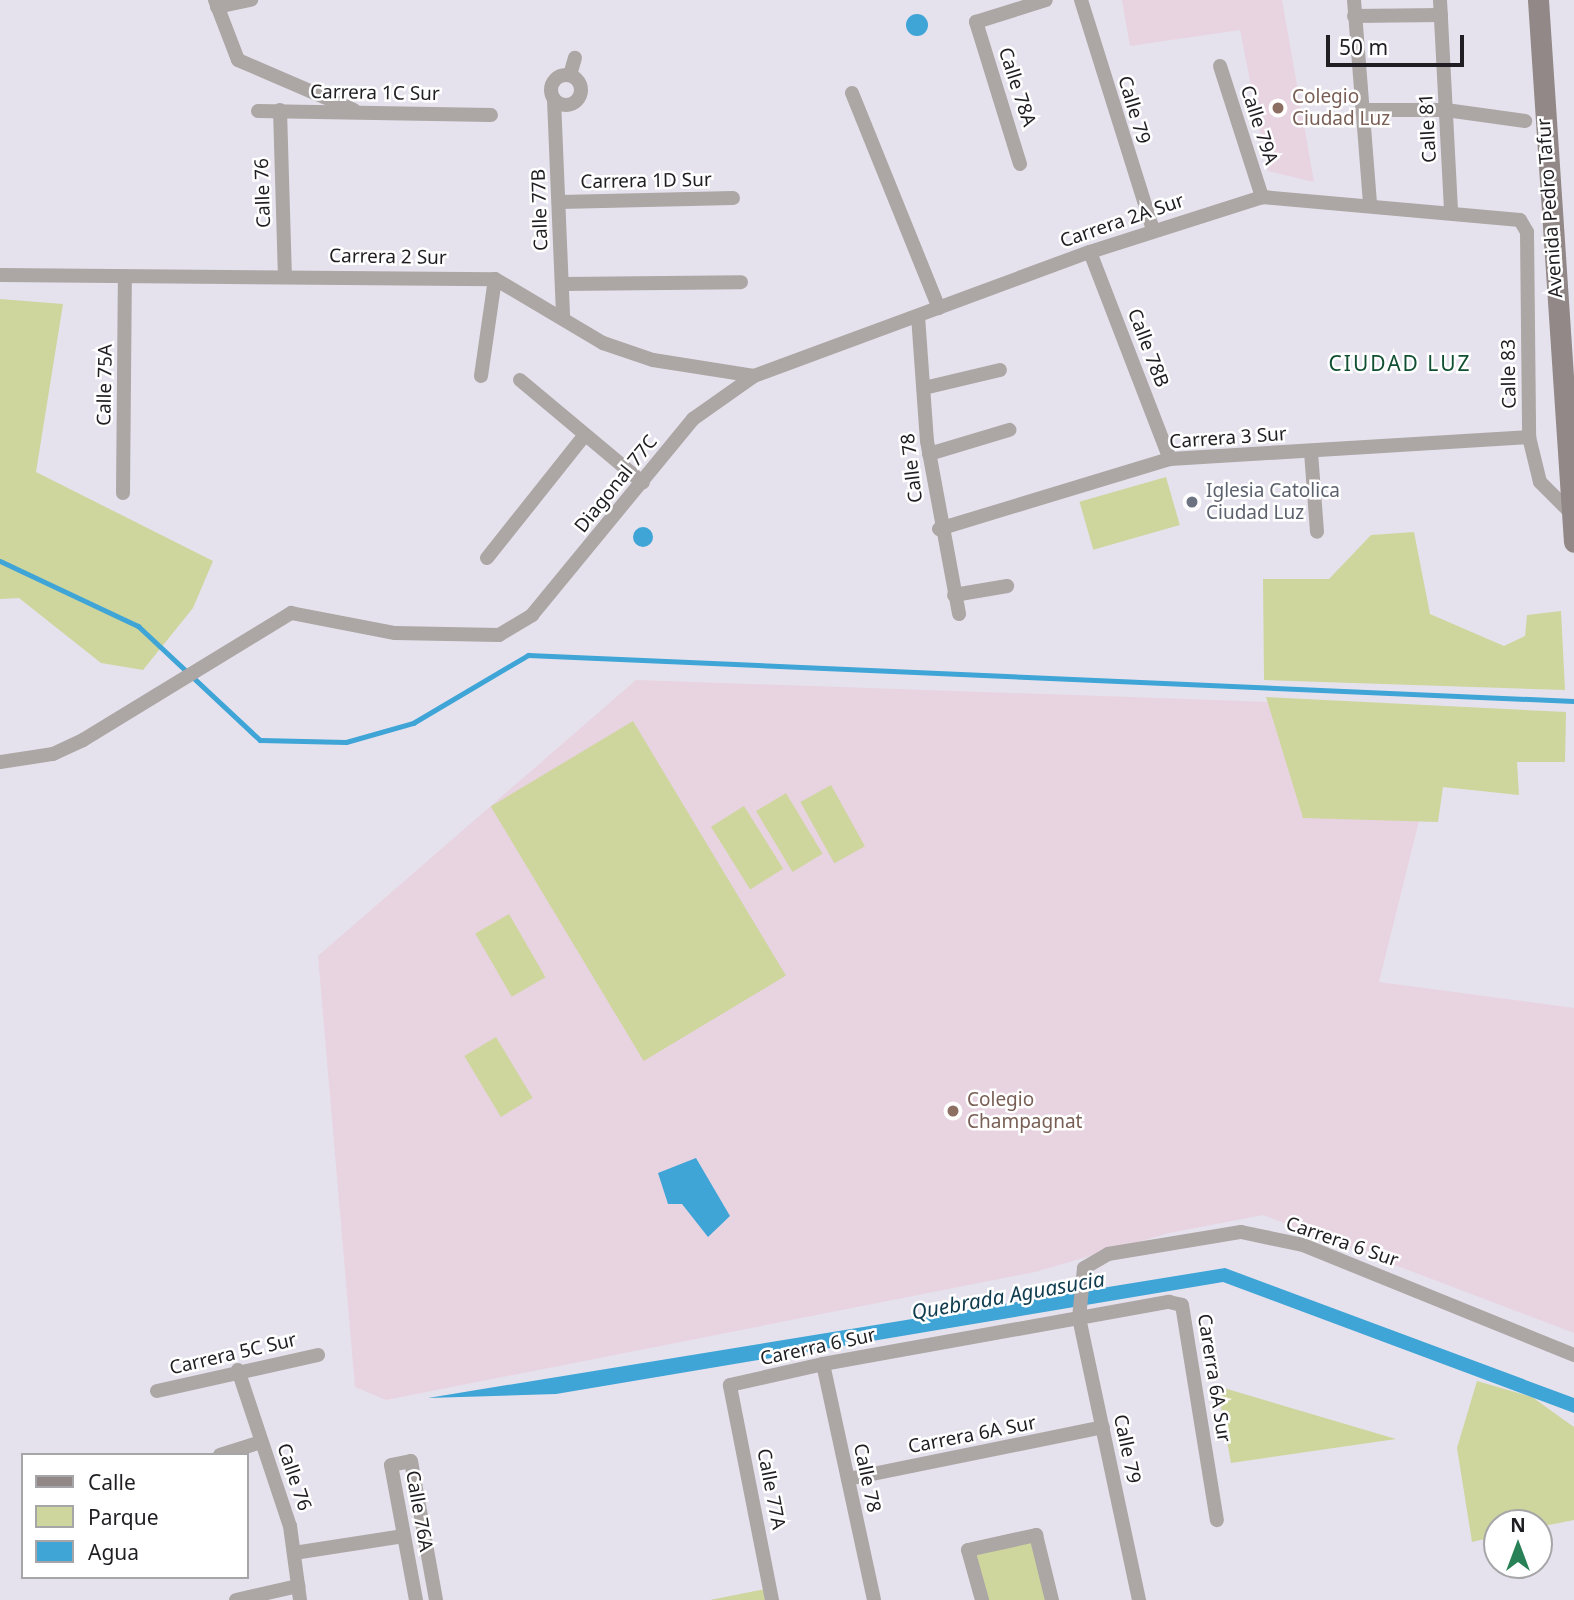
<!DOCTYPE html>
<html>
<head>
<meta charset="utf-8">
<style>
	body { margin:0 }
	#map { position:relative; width:1574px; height:1600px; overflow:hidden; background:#e5e2ed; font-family:"Noto Sans",sans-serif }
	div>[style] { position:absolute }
	.education>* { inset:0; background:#e8d3e1 }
	.green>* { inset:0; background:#ced69e; transform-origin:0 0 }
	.water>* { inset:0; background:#3fa4d6 }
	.round { border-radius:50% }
	.stream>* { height:5px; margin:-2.5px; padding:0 2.5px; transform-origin:2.5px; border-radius:2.5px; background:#3fa4d6 }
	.street>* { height:14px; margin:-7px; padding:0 7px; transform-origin:7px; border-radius:7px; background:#aca6a5 }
	.street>.ring { margin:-7px; padding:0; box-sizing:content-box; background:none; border:14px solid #aca6a5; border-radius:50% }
	.secondary>* { height:21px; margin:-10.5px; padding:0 10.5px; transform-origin:10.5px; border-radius:10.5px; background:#918887 }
	.dots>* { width:19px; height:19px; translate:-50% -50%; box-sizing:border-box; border:4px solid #fff; border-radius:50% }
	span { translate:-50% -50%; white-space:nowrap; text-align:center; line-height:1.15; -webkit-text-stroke:5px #fff; paint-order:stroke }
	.street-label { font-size:19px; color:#201e22 }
	.education-label { font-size:19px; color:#785e54 }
	.left { translate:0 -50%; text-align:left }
	.worship-label { font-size:19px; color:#5b616d }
	.neighbourhood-label { font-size:21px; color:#104f32; letter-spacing:2px }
	.water-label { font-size:21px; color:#103c50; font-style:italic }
	.legend { position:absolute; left:21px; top:1453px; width:228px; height:126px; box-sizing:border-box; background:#fff; border:2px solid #a6a5a7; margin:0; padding:9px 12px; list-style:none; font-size:21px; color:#201e22 }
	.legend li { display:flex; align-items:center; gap:14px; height:35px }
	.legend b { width:35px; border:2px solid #a6a5a7 }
	.north { position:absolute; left:1483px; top:1509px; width:70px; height:70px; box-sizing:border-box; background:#fff; border:2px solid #a6a5a7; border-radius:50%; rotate:0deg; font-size:19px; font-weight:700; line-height:28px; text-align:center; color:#201e22 }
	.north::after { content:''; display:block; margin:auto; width:24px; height:32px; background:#298257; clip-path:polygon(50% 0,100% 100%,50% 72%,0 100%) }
	.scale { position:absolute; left:1326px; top:35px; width:138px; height:32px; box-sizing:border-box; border:4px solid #201e22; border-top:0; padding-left:9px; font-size:21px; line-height:24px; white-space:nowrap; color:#201e22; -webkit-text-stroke:5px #fff; paint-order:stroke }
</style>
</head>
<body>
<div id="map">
	<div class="education">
		<i style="clip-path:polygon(1122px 0,1282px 0,1314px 182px,1268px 171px,1240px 30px,1130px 46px)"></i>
		<i style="clip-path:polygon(636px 680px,1447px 708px,1379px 982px,1574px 1008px,1574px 1333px,1263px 1215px,1169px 1233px,1035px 1272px,386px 1400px,355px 1387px,318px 956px)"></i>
	</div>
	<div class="green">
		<i style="clip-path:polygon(0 299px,63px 304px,36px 472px,213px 561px,193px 608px,143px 670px,101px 663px,19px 598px,0 599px)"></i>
		<i style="left:1166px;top:477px;width:50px;height:90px;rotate:74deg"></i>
		<i style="clip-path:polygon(1414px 532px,1430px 614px,1504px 646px,1525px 636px,1527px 615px,1561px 611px,1565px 690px,1264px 680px,1263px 579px,1329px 579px,1371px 535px)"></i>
		<i style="clip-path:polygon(1266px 697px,1566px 712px,1565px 762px,1517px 762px,1519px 795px,1443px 787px,1438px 822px,1303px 818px)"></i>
		<i style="left:633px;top:721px;width:297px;height:166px;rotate:59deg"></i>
		<i style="left:831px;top:785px;width:70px;height:35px;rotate:61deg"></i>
		<i style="left:786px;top:793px;width:71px;height:35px;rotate:59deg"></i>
		<i style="left:744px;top:806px;width:74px;height:39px;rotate:58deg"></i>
		<i style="left:509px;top:914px;width:73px;height:39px;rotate:60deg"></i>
		<i style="left:496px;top:1037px;width:71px;height:37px;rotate:59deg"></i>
		<i style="clip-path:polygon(1477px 1381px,1532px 1397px,1574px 1427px,1574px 1520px,1539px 1527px,1497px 1523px,1497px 1536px,1472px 1542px,1457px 1448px)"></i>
		<i style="clip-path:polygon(1217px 1386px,1396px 1439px,1231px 1463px)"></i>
		<i style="clip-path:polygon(1035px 1537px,1050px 1600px,988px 1600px,974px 1551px)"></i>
		<i style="clip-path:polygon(765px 1589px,767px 1600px,710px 1600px)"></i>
	</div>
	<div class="water">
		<i class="round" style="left:906px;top:14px;width:22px;height:22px"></i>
		<i class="round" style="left:633px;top:527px;width:20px;height:20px"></i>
		<i style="clip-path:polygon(696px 1158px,730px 1216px,708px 1237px,682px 1204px,668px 1204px,658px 1173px)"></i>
		<i style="clip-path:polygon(1225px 1268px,1574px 1398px,1574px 1413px,1223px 1282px,556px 1394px,428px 1398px)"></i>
	</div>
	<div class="stream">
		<i style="left:0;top:561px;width:153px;rotate:25.2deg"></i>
		<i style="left:138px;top:626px;width:167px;rotate:43.1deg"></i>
		<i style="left:260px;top:740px;width:86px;rotate:1.3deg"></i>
		<i style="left:346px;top:742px;width:70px;rotate:-15.8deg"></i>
		<i style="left:413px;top:723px;width:134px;rotate:-30.6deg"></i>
		<i style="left:528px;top:655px;width:1047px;rotate:2.52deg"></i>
	</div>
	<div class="street">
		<i style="left:215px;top:0;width:64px;rotate:69deg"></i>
		<i style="left:238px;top:60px;width:126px;rotate:23.3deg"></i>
		<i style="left:1081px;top:0;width:241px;rotate:72.6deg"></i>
		<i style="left:1354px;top:0;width:203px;rotate:85.5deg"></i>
		<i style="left:1440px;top:0;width:213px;rotate:87deg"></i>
		<i style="left:217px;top:7px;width:35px;rotate:-12deg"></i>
		<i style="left:1354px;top:16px;width:87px;rotate:-0.7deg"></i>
		<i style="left:1220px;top:66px;width:138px;rotate:72.2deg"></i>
		<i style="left:570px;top:75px;width:18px;rotate:-74deg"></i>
		<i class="ring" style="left:551px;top:75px;width:16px;height:16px"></i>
		<i style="left:852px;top:93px;width:232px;rotate:68deg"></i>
		<i style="left:554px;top:100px;width:218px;rotate:87.6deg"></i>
		<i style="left:280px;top:110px;width:164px;rotate:88.3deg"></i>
		<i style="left:1361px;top:110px;width:85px"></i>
		<i style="left:1446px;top:110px;width:80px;rotate:7.9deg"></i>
		<i style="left:258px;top:111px;width:233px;rotate:1deg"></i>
		<i style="left:1020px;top:164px;width:149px;rotate:-107.2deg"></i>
		<i style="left:976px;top:22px;width:73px;rotate:-17.4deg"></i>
		<i style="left:560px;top:202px;width:173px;rotate:-1.3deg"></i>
		<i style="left:1090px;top:252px;width:222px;rotate:68.9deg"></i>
		<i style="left:0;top:275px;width:495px;rotate:0.5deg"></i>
		<i style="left:495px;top:279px;width:126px;rotate:30.7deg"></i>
		<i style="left:603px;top:343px;width:53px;rotate:18.8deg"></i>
		<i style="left:653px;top:360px;width:102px;rotate:9deg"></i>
		<i style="left:562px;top:284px;width:179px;rotate:-0.6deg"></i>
		<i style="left:918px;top:316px;width:125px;rotate:85.9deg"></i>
		<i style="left:927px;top:441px;width:176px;rotate:79.5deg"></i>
		<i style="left:481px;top:376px;width:98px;rotate:-81.8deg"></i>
		<i style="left:520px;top:380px;width:160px;rotate:39.9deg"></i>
		<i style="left:924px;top:388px;width:78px;rotate:-13.3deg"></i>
		<i style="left:1311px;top:452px;width:80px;rotate:85.7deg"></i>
		<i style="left:929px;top:454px;width:84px;rotate:-16.7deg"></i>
		<i style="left:123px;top:493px;width:216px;rotate:-89.5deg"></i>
		<i style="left:939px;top:529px;width:241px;rotate:-16.9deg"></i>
		<i style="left:1170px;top:459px;width:360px;rotate:-3.5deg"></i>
		<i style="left:487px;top:558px;width:156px;rotate:-51.5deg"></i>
		<i style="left:954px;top:595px;width:54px;rotate:-9.6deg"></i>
		<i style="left:0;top:762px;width:54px;rotate:-8.6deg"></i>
		<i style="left:53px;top:754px;width:33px;rotate:-25deg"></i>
		<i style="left:83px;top:740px;width:244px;rotate:-31.4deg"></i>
		<i style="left:291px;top:613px;width:106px;rotate:10.9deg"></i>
		<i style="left:395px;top:633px;width:104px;rotate:1.1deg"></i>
		<i style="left:499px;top:635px;width:39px;rotate:-31deg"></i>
		<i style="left:532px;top:615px;width:254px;rotate:-50.6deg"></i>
		<i style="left:693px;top:419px;width:75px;rotate:-35.2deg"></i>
		<i style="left:754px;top:376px;width:358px;rotate:-20.3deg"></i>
		<i style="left:1090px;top:252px;width:181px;rotate:-17.7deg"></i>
		<i style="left:1262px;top:197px;width:259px;rotate:5.1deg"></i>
		<i style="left:1520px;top:220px;width:14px;rotate:60deg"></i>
		<i style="left:1527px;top:232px;width:205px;rotate:89.4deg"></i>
		<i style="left:1529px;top:437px;width:46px;rotate:76.3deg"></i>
		<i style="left:1540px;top:482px;width:48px;rotate:45deg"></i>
		<i style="left:823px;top:1364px;width:241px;rotate:77.8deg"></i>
		<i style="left:238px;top:1370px;width:164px;rotate:71.6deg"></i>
		<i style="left:290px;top:1526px;width:75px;rotate:82.3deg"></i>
		<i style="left:157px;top:1391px;width:165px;rotate:-12.6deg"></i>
		<i style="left:220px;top:1455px;width:43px;rotate:-17.6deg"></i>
		<i style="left:848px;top:1479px;width:260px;rotate:-11.5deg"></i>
		<i style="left:294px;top:1553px;width:111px;rotate:-8.8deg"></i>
		<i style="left:236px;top:1600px;width:64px;rotate:-12.7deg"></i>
		<i style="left:416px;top:1600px;width:137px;rotate:-100.5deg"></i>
		<i style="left:391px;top:1465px;width:20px;rotate:-11deg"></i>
		<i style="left:411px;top:1461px;width:141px;rotate:79.8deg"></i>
		<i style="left:772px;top:1600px;width:219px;rotate:-101.1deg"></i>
		<i style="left:730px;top:1385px;width:95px;rotate:-12.7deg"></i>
		<i style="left:823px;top:1364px;width:352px;rotate:-10.2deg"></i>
		<i style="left:1169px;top:1302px;width:13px;rotate:13deg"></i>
		<i style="left:1182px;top:1305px;width:218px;rotate:80.8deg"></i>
		<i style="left:982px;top:1600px;width:52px;rotate:-105.6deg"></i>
		<i style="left:968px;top:1550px;width:70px;rotate:-12.4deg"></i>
		<i style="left:1036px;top:1535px;width:67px;rotate:76.2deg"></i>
		<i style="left:1139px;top:1600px;width:288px;rotate:-102deg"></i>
		<i style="left:1079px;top:1318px;width:50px;rotate:-84.3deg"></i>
		<i style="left:1084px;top:1268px;width:28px;rotate:-30deg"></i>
		<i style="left:1108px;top:1254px;width:135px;rotate:-9.4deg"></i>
		<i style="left:1241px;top:1232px;width:63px;rotate:11.8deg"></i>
		<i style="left:1303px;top:1245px;width:292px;rotate:22.1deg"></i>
	</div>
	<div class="secondary">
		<i style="left:1538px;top:0;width:543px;rotate:86.2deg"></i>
	</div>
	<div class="dots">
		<i style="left:1278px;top:108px;background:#8d6e63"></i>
		<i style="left:1192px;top:502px;background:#6b7280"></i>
		<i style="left:953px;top:1111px;background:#8d6e63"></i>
	</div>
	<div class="street-label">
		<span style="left:1017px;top:87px;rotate:72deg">Calle 78A</span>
		<span style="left:375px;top:93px;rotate:1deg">Carrera 1C Sur</span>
		<span style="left:1134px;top:110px;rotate:73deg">Calle 79</span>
		<span style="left:1259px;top:125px;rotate:72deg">Calle 79A</span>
		<span style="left:1428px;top:128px;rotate:-93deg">Calle 81</span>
		<span style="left:646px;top:181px;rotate:-1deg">Carrera 1D Sur</span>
		<span style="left:263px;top:193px;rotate:-92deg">Calle 76</span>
		<span style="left:1550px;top:208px;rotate:-94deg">Avenida Pedro Tafur</span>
		<span style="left:540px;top:210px;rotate:-92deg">Calle 77B</span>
		<span style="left:1122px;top:221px;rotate:-19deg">Carrera 2A Sur</span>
		<span style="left:388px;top:257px;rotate:1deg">Carrera 2 Sur</span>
		<span style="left:1148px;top:348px;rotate:69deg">Calle 78B</span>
		<span style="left:1509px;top:374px;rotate:-91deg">Calle 83</span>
		<span style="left:105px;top:385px;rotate:-89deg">Calle 75A</span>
		<span style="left:1228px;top:438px;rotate:-4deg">Carrera 3 Sur</span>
		<span style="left:912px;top:468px;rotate:-97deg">Calle 78</span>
		<span style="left:616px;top:484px;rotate:-51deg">Diagonal 77C</span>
		<span style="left:1342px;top:1242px;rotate:19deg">Carrera 6 Sur</span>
		<span style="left:818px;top:1347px;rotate:-12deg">Carerra 6 Sur</span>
		<span style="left:233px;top:1354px;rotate:-13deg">Carrera 5C Sur</span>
		<span style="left:1214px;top:1378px;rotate:81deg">Carerra 6A Sur</span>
		<span style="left:972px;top:1435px;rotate:-11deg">Carrera 6A Sur</span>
		<span style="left:1127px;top:1449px;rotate:78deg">Calle 79</span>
		<span style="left:294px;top:1477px;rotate:71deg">Calle 76</span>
		<span style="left:867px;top:1478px;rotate:78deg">Calle 78</span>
		<span style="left:771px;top:1489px;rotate:79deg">Calle 77A</span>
		<span style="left:419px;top:1511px;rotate:80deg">Calle 76A</span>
	</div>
	<div class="education-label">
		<span class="left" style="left:1292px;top:108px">Colegio<br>Ciudad Luz</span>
		<span class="left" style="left:967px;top:1111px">Colegio<br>Champagnat</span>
	</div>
	<div class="worship-label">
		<span class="left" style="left:1206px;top:502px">Iglesia Catolica<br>Ciudad Luz</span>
	</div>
	<div class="neighbourhood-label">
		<span style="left:1400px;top:363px">CIUDAD LUZ</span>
	</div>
	<div class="water-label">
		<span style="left:1008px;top:1295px;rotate:-10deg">Quebrada Aguasucia</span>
	</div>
	<ul class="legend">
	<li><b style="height:9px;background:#918887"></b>Calle</li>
	<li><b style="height:19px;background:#ced69e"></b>Parque</li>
	<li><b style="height:19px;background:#3fa4d6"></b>Agua</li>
	</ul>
	<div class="north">N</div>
	<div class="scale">50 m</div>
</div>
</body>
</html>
